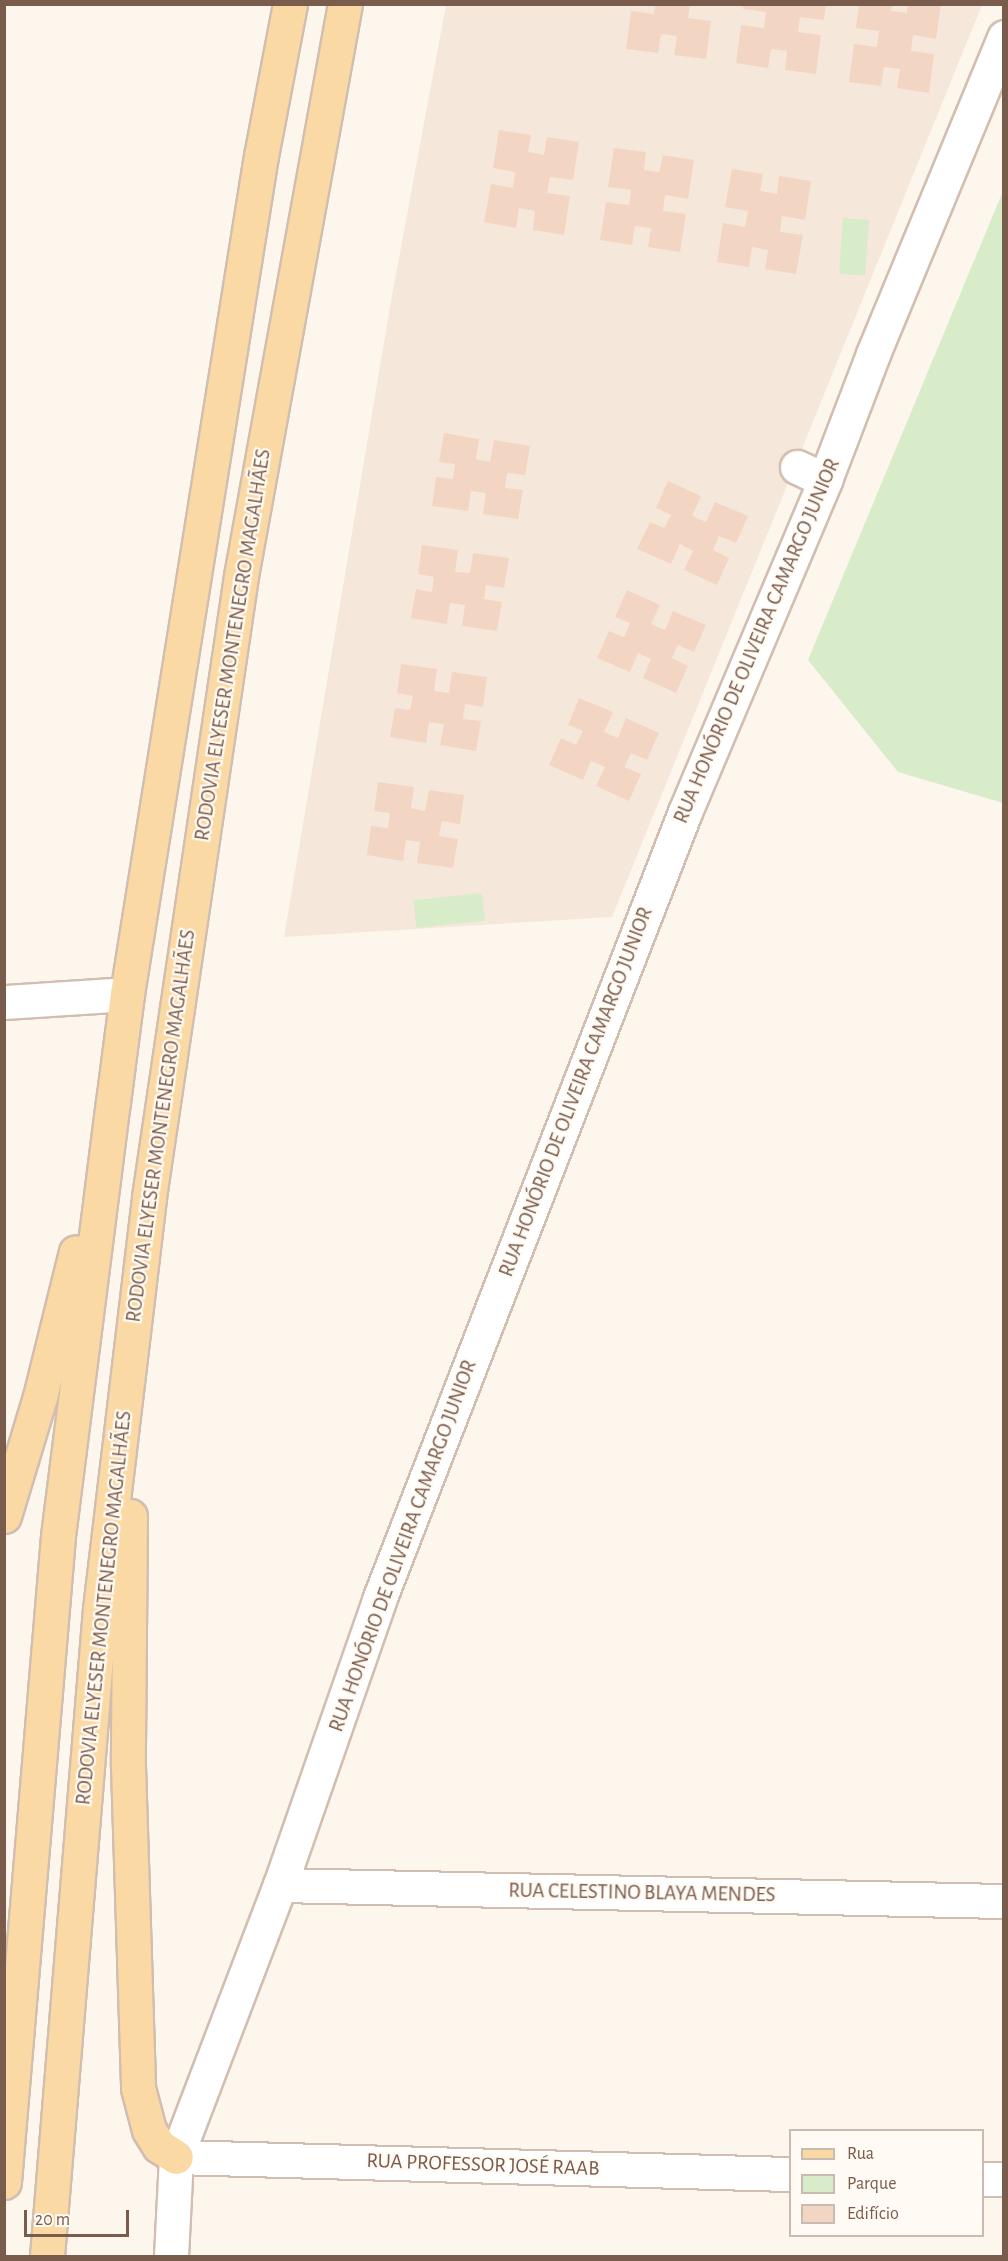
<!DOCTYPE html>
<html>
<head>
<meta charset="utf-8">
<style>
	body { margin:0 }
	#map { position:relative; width:1008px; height:2261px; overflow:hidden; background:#fdf6ec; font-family:"Alegreya Sans",sans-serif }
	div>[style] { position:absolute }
	.residential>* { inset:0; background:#f5e8da }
	.green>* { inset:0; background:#d8ecc9; transform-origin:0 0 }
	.building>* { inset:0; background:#f3d5c3 }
	.roads { filter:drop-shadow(2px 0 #d1beb0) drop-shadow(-2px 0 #d1beb0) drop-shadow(0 2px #d1beb0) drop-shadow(0 -2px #d1beb0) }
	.minor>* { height:33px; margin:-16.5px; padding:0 16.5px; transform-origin:16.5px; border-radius:16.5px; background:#fff }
	.major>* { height:33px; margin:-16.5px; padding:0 16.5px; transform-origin:16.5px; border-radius:16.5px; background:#fbd9a5 }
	span { translate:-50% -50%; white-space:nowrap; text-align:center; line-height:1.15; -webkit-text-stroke:4.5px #fffaf3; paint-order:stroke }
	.street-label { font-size:21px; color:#7a5c4d }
	.frame { position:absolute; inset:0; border:6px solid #7a5c4d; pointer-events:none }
	.legend { position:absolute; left:789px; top:2129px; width:195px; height:108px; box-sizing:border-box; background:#fffaf3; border:2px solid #cabbb1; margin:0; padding:8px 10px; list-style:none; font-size:18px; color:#7a5c4d }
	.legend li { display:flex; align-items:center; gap:12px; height:30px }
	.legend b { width:30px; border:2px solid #cabbb1 }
	.scale { position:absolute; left:24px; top:2210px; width:105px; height:27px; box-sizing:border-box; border:3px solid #7a5c4d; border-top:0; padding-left:8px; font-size:18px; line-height:21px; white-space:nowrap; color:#7a5c4d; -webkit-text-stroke:4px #fffaf3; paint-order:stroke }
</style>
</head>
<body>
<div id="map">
	<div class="residential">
		<i style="clip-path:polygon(446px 5px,982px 5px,612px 917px,284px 937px,391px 301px)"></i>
	</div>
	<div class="green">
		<i style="clip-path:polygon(1003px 191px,1003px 803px,898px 772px,808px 660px)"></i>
		<i style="left:843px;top:218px;width:26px;height:56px;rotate:4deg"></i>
		<i style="left:482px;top:893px;width:28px;height:69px;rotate:84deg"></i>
	</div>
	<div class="building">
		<i style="clip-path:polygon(655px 4px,690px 4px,688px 18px,711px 21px,706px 59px,674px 55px,677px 36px,661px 34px,658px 53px,626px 49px,631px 11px,654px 14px)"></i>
		<i style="clip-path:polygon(744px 4px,826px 4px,824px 20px,800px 17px,798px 32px,821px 35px,816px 74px,785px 70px,787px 51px,771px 49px,768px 68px,736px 63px,741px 25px,764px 28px,766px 12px,743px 9px)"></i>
		<i style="clip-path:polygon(859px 4px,892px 4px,891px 11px,907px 13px,908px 4px,941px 4px,936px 39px,913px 35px,911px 51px,934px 54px,929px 93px,897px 88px,900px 69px,884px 67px,881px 86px,849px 82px,854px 44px,877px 47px,879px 31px,856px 28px)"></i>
		<i style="clip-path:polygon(499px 130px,531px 135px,528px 152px,544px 155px,547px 137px,579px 142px,573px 180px,550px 177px,547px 193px,570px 196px,564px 235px,533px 230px,535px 211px,519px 208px,516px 228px,484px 222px,491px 184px,513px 188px,515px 172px,493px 168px)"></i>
		<i style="clip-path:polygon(614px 148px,646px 152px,644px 170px,659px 172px,663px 155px,694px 160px,688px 199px,665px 195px,663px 211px,686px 214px,680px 252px,648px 247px,651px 228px,635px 226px,632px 245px,600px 240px,606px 202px,629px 205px,631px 190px,608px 187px)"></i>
		<i style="clip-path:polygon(732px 169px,763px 174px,760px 191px,777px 194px,779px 176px,811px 181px,805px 220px,782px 216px,780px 232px,803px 235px,796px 274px,765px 269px,768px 250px,752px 247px,749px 267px,717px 262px,723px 223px,745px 227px,748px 211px,725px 207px)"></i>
		<i style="clip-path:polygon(444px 433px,479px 439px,476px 459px,490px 462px,494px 440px,530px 446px,525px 475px,507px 473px,505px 488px,523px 490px,518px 519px,483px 514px,486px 493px,471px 491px,468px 511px,432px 506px,436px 477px,453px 479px,455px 464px,439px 462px)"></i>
		<i style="clip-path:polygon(668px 481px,701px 496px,692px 516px,706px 522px,715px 502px,748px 516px,736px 543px,719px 536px,713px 550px,729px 558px,717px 585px,684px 570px,693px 551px,680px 544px,671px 564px,637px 549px,650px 522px,664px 528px,671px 515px,656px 508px)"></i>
		<i style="clip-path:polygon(422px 545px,458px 550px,455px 572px,470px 573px,473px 553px,509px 558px,504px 588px,486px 585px,484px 599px,502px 602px,497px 631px,462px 626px,465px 605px,450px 603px,447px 624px,411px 618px,416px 589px,432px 592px,434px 577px,418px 574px)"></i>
		<i style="clip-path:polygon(627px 590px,660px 605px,651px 624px,665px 630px,673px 611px,706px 625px,694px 652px,678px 645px,672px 658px,688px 666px,676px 693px,643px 678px,651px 659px,638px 653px,630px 672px,597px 658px,609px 631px,624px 637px,630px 623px,615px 617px)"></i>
		<i style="clip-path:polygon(401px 664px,437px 669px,434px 691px,449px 693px,452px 672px,487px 677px,483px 707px,465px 704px,463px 719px,481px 721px,476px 751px,440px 745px,444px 724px,429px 722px,426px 743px,390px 737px,395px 708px,410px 710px,413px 696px,397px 693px)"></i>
		<i style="clip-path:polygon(579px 698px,613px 712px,604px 732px,618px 738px,626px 718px,659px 733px,647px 760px,631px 753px,624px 767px,641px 774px,629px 801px,596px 786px,605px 767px,591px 761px,583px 780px,549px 765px,561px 738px,576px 745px,583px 731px,568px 725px)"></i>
		<i style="clip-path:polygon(378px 782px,414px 787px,411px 808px,425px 811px,429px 790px,464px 795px,460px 824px,442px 821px,439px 836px,458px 839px,453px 868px,417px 863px,420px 842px,406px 840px,403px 861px,367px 855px,371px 826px,388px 828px,390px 813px,374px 811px)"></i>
	</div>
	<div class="roads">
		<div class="minor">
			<i style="left:797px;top:467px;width:31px;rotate:25deg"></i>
			<i style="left:4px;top:1002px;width:123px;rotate:-3.7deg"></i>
			<i style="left:280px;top:1885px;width:724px;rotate:1.27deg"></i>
			<i style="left:176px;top:2157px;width:614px;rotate:1.59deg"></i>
			<i style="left:982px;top:2179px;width:22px"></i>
			<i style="left:171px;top:2256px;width:99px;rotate:-87.1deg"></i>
			<i style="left:176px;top:2157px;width:291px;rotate:-69.1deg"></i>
			<i style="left:280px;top:1885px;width:302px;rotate:-70.8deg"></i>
			<i style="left:379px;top:1600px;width:845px;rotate:-68.78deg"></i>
			<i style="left:685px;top:812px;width:360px;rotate:-67.1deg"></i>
			<i style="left:825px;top:480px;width:135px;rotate:-69.1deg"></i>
			<i style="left:873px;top:354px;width:343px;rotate:-67.5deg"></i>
		</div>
		<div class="major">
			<i style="left:4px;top:1516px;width:124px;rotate:-73.2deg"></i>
			<i style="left:40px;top:1397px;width:149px;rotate:-76.1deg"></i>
			<i style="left:130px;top:1516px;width:250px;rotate:90.5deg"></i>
			<i style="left:128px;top:1766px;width:322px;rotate:88.2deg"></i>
			<i style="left:138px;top:2088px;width:43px;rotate:75.3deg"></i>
			<i style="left:149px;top:2130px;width:19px;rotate:58deg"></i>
			<i style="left:159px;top:2146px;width:20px;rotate:33deg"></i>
			<i style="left:4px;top:2182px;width:648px;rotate:-85.22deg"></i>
			<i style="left:58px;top:1536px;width:437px;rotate:-82.8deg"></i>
			<i style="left:113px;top:1102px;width:109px;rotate:-82.6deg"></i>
			<i style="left:127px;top:994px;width:849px;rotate:-80.92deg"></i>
			<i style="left:261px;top:156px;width:155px;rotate:-79.2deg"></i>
			<i style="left:47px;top:2256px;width:649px;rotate:-85.32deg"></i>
			<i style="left:100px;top:1609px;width:415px;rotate:-83.2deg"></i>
			<i style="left:149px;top:1197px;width:628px;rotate:-81.57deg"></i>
			<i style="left:241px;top:576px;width:581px;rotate:-79.7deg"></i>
		</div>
	</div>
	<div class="street-label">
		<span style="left:757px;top:641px;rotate:-67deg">RUA HONÓRIO DE OLIVEIRA CAMARGO JUNIOR</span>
		<span style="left:233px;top:645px;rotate:-81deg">RODOVIA ELYESER MONTENEGRO MAGALHÃES</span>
		<span style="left:576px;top:1092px;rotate:-69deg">RUA HONÓRIO DE OLIVEIRA CAMARGO JUNIOR</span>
		<span style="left:161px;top:1126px;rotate:-82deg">RODOVIA ELYESER MONTENEGRO MAGALHÃES</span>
		<span style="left:403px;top:1546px;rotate:-70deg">RUA HONÓRIO DE OLIVEIRA CAMARGO JUNIOR</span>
		<span style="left:104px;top:1608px;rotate:-84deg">RODOVIA ELYESER MONTENEGRO MAGALHÃES</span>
		<span style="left:642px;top:1893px;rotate:1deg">RUA CELESTINO BLAYA MENDES</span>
		<span style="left:483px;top:2165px;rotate:2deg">RUA PROFESSOR JOSÉ RAAB</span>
	</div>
	<div class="frame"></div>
	<ul class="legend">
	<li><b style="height:8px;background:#fbd9a5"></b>Rua</li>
	<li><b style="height:16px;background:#d8ecc9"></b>Parque</li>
	<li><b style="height:16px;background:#f3d5c3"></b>Edifício</li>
	</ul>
	<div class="scale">20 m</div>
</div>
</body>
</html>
